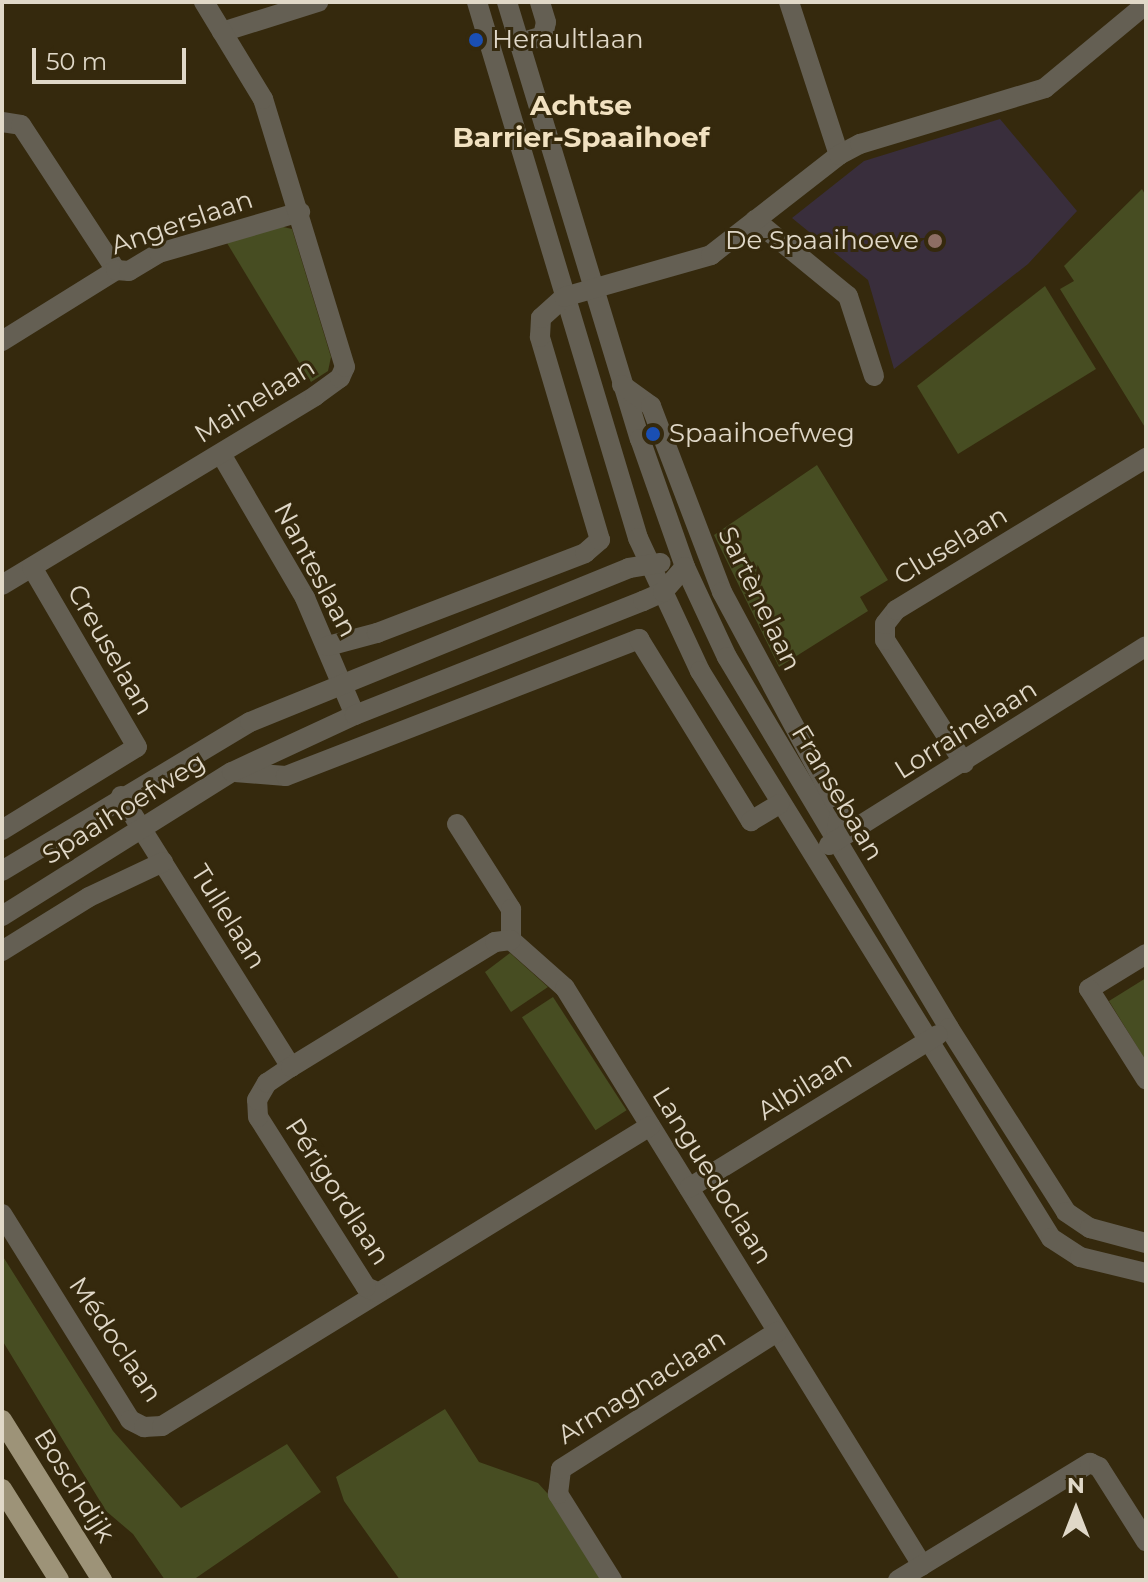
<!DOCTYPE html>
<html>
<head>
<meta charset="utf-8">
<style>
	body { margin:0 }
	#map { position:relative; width:1148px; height:1582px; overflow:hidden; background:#35290d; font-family:Montserrat,sans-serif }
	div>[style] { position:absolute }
	.education>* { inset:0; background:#392e3c }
	.green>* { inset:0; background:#474d22; transform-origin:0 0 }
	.minor>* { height:20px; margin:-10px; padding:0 10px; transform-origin:10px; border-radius:10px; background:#645f53 }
	.major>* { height:20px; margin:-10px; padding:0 10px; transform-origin:10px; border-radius:10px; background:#9d9378 }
	.dots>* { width:22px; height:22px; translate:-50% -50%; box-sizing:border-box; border:4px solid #35290d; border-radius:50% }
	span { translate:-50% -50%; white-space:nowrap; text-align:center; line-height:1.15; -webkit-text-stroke:6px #35290d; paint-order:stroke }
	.poi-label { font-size:26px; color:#e0d8c8 }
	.left { translate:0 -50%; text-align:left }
	.right { translate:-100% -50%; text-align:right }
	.street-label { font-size:26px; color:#e0d8c8 }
	.neighbourhood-label { font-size:28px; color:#f1e1c0; font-weight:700 }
	.frame { position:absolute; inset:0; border:4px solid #e0d8c8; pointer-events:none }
	.north { position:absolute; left:1036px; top:1470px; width:80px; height:80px; -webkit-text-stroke:6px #35290d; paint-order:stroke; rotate:0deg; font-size:22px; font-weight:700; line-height:32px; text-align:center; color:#e0d8c8 }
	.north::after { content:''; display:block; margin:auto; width:28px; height:36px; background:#e0d8c8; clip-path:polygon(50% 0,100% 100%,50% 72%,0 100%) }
	.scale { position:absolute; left:32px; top:48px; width:154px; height:36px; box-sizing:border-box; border:4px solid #e0d8c8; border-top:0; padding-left:10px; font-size:24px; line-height:28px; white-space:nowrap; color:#e0d8c8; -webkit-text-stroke:6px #35290d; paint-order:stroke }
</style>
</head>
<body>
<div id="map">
	<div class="education">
		<i style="clip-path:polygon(1000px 119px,1077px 211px,1028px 264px,894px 369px,868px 280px,792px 218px,864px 161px)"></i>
	</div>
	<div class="green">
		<i style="clip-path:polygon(1142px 189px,1146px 196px,1146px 429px,1060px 289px,1074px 281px,1064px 266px)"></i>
		<i style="clip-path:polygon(279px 226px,292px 229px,331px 357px,328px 371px,311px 382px,227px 243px)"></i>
		<i style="clip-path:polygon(1045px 286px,1096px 369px,958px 454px,917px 386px)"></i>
		<i style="clip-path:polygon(817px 465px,888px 580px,860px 597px,868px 611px,779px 667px,714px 535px)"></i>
		<i style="clip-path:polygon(510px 953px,548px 987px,511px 1012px,485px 972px)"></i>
		<i style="clip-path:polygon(1146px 978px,1146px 1061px,1109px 1001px)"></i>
		<i style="left:553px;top:997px;width:135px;height:37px;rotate:57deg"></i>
		<i style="clip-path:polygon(2px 1255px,113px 1431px,181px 1508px,287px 1444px,321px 1492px,193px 1580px,165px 1580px,133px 1534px,106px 1511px,2px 1340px)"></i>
		<i style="clip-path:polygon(445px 1409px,479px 1462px,538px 1483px,548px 1494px,602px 1580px,400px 1580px,344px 1501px,336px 1477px)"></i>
	</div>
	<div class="minor">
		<i style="left:477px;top:2px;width:560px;rotate:73.28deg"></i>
		<i style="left:638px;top:538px;width:147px;rotate:65deg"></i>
		<i style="left:700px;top:671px;width:667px;rotate:58.24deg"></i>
		<i style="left:1051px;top:1238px;width:35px;rotate:33deg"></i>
		<i style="left:1080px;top:1257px;width:68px;rotate:13.6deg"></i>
		<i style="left:507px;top:2px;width:457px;rotate:73.1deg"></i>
		<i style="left:640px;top:439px;width:136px;rotate:70.6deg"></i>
		<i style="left:685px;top:567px;width:99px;rotate:65deg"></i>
		<i style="left:727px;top:657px;width:432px;rotate:59.1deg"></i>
		<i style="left:949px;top:1028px;width:218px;rotate:57.5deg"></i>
		<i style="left:1066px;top:1212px;width:29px;rotate:34deg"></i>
		<i style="left:1090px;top:1228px;width:58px;rotate:15deg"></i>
		<i style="left:789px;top:2px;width:161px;rotate:71.9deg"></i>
		<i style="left:222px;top:32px;width:101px;rotate:-17.4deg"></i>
		<i style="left:519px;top:43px;width:25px;rotate:-16deg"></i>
		<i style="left:543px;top:36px;width:14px;rotate:-78deg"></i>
		<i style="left:546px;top:22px;width:21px;rotate:-107deg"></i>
		<i style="left:2px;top:122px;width:19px;rotate:9deg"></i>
		<i style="left:21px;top:125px;width:173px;rotate:56.8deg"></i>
		<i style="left:755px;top:220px;width:120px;rotate:39.3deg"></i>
		<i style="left:848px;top:296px;width:84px;rotate:72deg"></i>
		<i style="left:2px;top:341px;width:134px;rotate:-31.9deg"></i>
		<i style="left:116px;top:270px;width:13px;rotate:4deg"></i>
		<i style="left:129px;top:271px;width:35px;rotate:-31deg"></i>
		<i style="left:159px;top:253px;width:147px;rotate:-16.2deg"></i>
		<i style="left:622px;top:385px;width:36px;rotate:36deg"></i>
		<i style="left:651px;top:406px;width:199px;rotate:69.1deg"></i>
		<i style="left:722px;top:592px;width:249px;rotate:61.7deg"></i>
		<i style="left:840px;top:811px;width:31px;rotate:99deg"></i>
		<i style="left:221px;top:454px;width:167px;rotate:59.7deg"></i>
		<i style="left:305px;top:598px;width:127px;rotate:66.9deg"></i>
		<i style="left:2px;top:585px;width:366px;rotate:-31.1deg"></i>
		<i style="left:315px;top:396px;width:31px;rotate:-36deg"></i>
		<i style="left:340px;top:378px;width:12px;rotate:-66deg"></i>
		<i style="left:345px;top:367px;width:280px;rotate:-107deg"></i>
		<i style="left:263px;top:99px;width:114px;rotate:-121.3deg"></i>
		<i style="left:328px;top:646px;width:51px;rotate:-14.9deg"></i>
		<i style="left:377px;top:633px;width:223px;rotate:-21deg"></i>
		<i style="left:585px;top:553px;width:20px;rotate:-41deg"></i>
		<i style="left:600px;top:540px;width:212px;rotate:-106.5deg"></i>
		<i style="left:540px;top:337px;width:19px;rotate:-87deg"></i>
		<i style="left:541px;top:318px;width:31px;rotate:-42deg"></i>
		<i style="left:564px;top:297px;width:153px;rotate:-15.9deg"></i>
		<i style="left:711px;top:255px;width:162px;rotate:-38deg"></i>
		<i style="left:839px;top:155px;width:24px;rotate:-28deg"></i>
		<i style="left:860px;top:144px;width:193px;rotate:-16.8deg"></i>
		<i style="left:1045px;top:88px;width:131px;rotate:-39.7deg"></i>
		<i style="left:964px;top:763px;width:146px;rotate:-122.7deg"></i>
		<i style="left:885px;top:640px;width:16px;rotate:-90deg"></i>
		<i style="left:885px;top:624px;width:18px;rotate:-52deg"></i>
		<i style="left:896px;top:610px;width:293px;rotate:-31.3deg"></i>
		<i style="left:235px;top:772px;width:51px;rotate:4.5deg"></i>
		<i style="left:286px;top:776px;width:379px;rotate:-21.2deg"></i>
		<i style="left:639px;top:639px;width:214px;rotate:58.4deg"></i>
		<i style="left:751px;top:821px;width:33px;rotate:-31deg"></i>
		<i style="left:121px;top:796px;width:320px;rotate:57.9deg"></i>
		<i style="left:457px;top:824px;width:101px;rotate:57.6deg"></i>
		<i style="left:511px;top:909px;width:31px;rotate:90deg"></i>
		<i style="left:511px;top:940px;width:72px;rotate:41.6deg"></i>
		<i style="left:565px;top:988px;width:679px;rotate:58.25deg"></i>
		<i style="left:2px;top:830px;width:158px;rotate:-31.6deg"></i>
		<i style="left:137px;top:747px;width:208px;rotate:-120.3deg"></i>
		<i style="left:829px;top:845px;width:374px;rotate:-32.1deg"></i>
		<i style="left:2px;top:871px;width:289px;rotate:-31deg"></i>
		<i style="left:250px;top:722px;width:409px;rotate:-22.1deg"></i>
		<i style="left:629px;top:568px;width:32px;rotate:-9deg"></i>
		<i style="left:2px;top:916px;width:271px;rotate:-32.1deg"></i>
		<i style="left:232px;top:772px;width:136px;rotate:-24.9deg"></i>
		<i style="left:355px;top:715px;width:310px;rotate:-21.6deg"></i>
		<i style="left:643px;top:601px;width:22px;rotate:-24deg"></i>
		<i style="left:663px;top:592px;width:33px;rotate:-49deg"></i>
		<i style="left:2px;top:951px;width:102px;rotate:-31.8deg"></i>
		<i style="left:89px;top:897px;width:82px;rotate:-25.3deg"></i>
		<i style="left:1146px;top:954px;width:67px;rotate:148.4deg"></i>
		<i style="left:1089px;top:989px;width:107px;rotate:57.7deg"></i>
		<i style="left:689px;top:1188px;width:292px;rotate:-31.6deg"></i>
		<i style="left:2px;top:1214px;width:243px;rotate:58.1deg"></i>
		<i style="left:130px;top:1420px;width:16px;rotate:27deg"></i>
		<i style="left:144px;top:1427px;width:18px;rotate:-3deg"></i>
		<i style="left:162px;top:1426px;width:573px;rotate:-31.58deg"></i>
		<i style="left:377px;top:1292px;width:12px;rotate:-156deg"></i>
		<i style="left:366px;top:1287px;width:201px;rotate:-122.4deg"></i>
		<i style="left:258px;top:1117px;width:17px;rotate:-93deg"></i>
		<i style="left:257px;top:1100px;width:20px;rotate:-60deg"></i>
		<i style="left:267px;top:1083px;width:29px;rotate:-34deg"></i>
		<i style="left:291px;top:1067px;width:239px;rotate:-31.5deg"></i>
		<i style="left:495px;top:942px;width:16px;rotate:-7deg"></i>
		<i style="left:612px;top:1580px;width:102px;rotate:-122.1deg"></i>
		<i style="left:558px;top:1494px;width:25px;rotate:-83deg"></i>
		<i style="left:561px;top:1469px;width:256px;rotate:-32.4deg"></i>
		<i style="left:898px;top:1580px;width:225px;rotate:-31.4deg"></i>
		<i style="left:1090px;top:1463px;width:10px;rotate:24deg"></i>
		<i style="left:1099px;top:1467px;width:88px;rotate:57.6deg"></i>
	</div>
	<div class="major">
		<i style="left:2px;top:1420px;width:189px;rotate:58deg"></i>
		<i style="left:2px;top:1489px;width:107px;rotate:57.9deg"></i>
	</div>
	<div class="dots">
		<i style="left:476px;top:40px;background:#1a4fb4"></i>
		<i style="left:935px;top:241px;background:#8d6e63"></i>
		<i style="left:653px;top:434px;background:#1a4fb4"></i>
	</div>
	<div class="poi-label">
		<span class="left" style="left:492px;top:40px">Heraultlaan</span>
		<span class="right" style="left:919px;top:241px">De Spaaihoeve</span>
		<span class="left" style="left:669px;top:434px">Spaaihoefweg</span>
	</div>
	<div class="street-label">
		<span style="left:182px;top:223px;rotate:-19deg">Angerslaan</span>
		<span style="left:255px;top:401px;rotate:-32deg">Mainelaan</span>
		<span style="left:951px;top:546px;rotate:-31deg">Cluselaan</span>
		<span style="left:315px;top:570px;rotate:62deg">Nanteslaan</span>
		<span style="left:759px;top:599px;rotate:64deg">Sartènelaan</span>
		<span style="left:110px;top:650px;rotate:60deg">Creuselaan</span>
		<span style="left:966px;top:730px;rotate:-32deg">Lorrainelaan</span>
		<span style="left:837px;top:793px;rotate:59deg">Fransebaan</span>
		<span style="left:124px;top:809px;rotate:-32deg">Spaaihoefweg</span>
		<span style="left:228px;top:917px;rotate:58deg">Tullelaan</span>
		<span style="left:805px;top:1086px;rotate:-32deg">Albilaan</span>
		<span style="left:712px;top:1176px;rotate:58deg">Languedoclaan</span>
		<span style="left:337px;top:1192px;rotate:57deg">Périgordlaan</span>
		<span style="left:115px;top:1340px;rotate:56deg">Médoclaan</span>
		<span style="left:642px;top:1387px;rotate:-32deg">Armagnaclaan</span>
		<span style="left:74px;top:1486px;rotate:58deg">Boschdijk</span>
	</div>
	<div class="neighbourhood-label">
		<span style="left:581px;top:121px">Achtse<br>Barrier-Spaaihoef</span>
	</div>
	<div class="frame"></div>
	<div class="north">N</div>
	<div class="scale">50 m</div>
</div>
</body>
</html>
